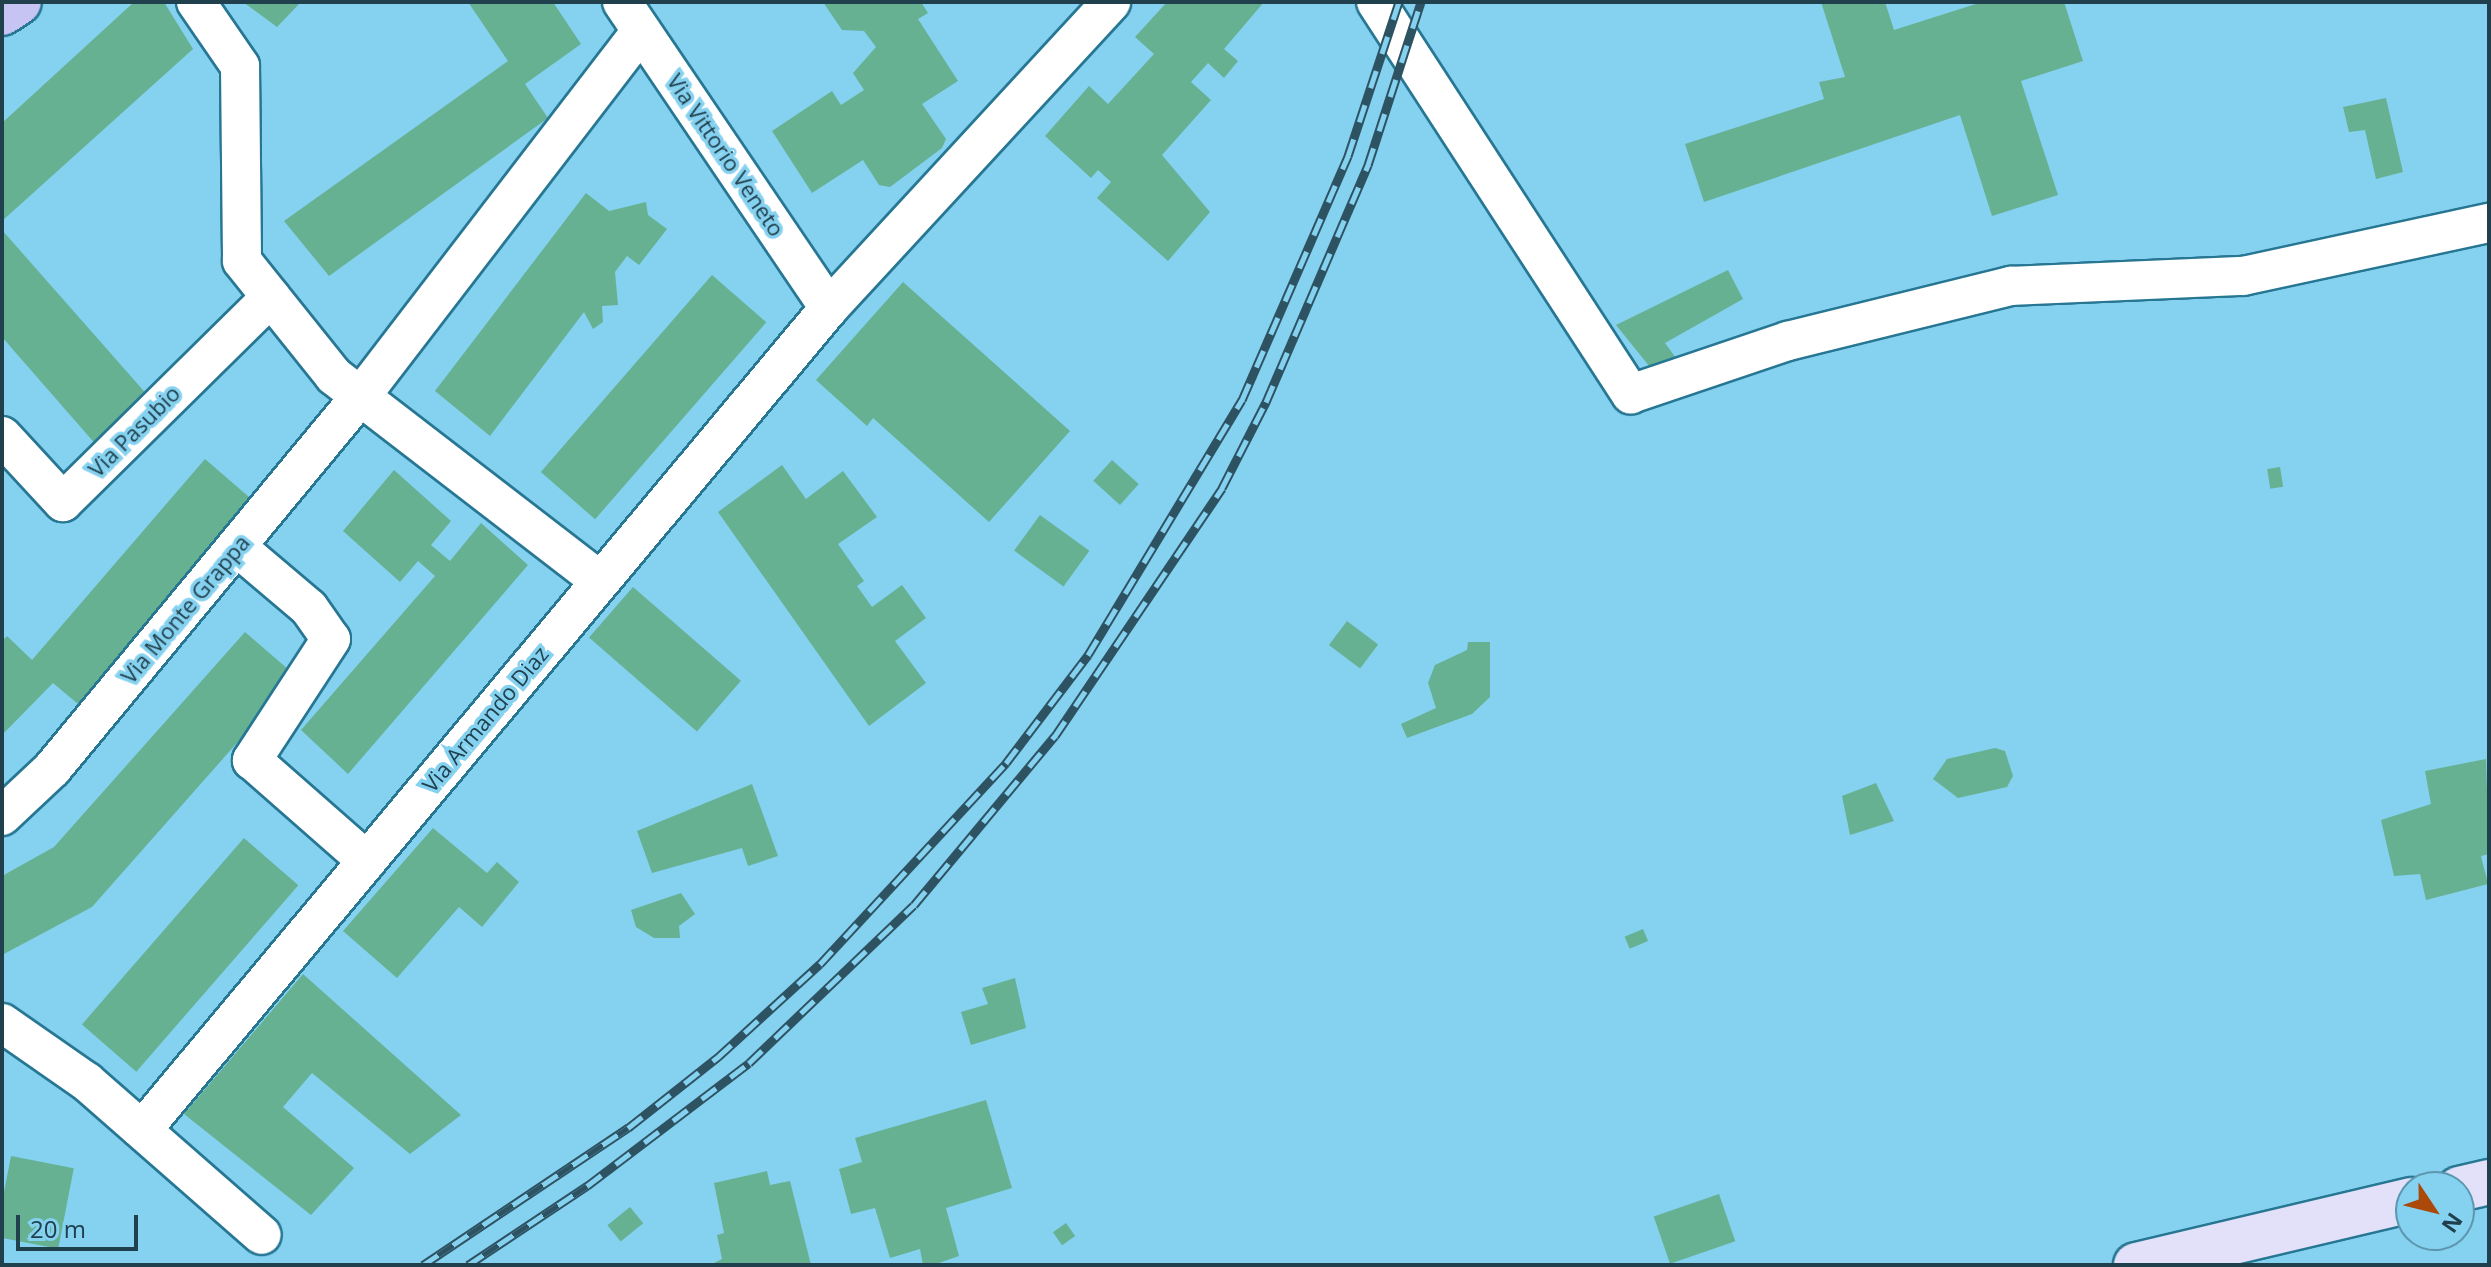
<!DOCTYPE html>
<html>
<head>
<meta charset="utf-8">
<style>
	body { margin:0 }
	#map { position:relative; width:2491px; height:1267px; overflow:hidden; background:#85d1f0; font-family:"Open Sans",sans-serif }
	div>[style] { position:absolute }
	.building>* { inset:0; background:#67b193; transform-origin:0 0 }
	.roads { filter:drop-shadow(2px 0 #277793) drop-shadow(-2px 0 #277793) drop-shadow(0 2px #277793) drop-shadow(0 -2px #277793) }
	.street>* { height:38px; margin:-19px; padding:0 19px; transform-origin:19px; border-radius:19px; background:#fff }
	.secondary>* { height:44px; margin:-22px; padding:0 22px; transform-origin:22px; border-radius:22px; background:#e2e1f9 }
	.primary>* { height:44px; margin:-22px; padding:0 22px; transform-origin:22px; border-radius:22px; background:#c6c4f3 }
	.rail>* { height:9px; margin-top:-4.5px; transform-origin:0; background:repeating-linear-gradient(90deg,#85d1f0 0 18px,#2d5363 0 36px); box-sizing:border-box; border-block:2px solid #2d5363 }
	span { translate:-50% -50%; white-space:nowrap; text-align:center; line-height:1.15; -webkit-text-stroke:7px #85d1f0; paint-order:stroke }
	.street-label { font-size:22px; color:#20404d }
	.frame { position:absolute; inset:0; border:4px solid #20404d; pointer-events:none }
	.north { position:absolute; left:2395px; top:1171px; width:80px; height:80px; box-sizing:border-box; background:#85d1f0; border:2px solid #5d97af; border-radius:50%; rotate:125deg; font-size:22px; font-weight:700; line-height:32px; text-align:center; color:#20404d }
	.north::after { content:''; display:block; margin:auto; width:28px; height:36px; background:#ab490a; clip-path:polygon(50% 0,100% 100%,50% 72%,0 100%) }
	.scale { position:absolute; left:16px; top:1215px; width:122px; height:36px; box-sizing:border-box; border:4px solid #20404d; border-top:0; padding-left:10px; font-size:24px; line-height:28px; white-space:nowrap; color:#20404d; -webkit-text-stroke:6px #85d1f0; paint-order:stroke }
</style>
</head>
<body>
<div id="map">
	<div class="building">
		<i style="clip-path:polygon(134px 2px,164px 2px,193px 49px,2px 221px,2px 123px)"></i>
		<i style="clip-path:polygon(243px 2px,301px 2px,277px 27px)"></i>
		<i style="clip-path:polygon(468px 2px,553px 2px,581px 44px,525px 84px,548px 118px,329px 276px,284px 221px,508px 61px)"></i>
		<i style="clip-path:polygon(823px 2px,921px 2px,928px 13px,918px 19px,958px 81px,922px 104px,946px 139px,942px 148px,890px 187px,879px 185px,863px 160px,812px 193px,772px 131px,832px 91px,841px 105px,864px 90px,853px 73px,876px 47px,864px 31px,842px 30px)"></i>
		<i style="clip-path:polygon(1167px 2px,1264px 2px,1224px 49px,1238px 61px,1224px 78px,1208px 63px,1191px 82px,1211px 100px,1162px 155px,1210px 212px,1168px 261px,1097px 198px,1111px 182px,1098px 170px,1091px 178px,1045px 136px,1089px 86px,1108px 104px,1154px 54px,1135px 37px)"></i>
		<i style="clip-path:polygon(1821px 2px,1885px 2px,1894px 30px,1982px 2px,2064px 2px,2083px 61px,2021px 81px,2058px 195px,1992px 216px,1960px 115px,1704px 202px,1685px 144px,1824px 99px,1819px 82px,1845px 77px)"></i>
		<i style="clip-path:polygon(2386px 98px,2403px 172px,2376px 179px,2365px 130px,2349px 132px,2343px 107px)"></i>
		<i style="clip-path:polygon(586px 193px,609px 211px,646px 202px,648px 215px,667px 229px,639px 265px,627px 256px,615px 272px,618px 305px,602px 306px,603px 322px,593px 329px,584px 312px,490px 436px,435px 391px)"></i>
		<i style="clip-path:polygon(2px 230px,150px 398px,98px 447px,2px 337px)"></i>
		<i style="clip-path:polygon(1728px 270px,1743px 299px,1665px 343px,1676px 358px,1654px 372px,1616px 325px)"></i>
		<i style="left:712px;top:275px;width:72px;height:261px;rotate:41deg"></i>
		<i style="clip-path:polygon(903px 282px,1070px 431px,989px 522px,873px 418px,867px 426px,816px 380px)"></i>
		<i style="clip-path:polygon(205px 459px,256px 503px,78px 704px,53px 683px,2px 735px,2px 641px,7px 636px,32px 660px)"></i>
		<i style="left:1112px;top:460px;width:36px;height:28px;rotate:42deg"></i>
		<i style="clip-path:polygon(782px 465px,806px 499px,843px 471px,877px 517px,838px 544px,864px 581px,857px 586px,872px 607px,902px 585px,926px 618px,895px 641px,926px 683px,869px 726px,718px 512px)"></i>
		<i style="left:2280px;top:467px;width:20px;height:13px;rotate:81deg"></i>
		<i style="clip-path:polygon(394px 470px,451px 521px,431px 545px,450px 561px,481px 523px,528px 565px,348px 774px,301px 730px,435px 576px,418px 561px,400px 582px,343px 531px)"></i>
		<i style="left:1040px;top:515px;width:61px;height:44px;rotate:36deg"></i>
		<i style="left:633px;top:587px;width:143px;height:67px;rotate:41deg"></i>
		<i style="left:1347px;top:621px;width:39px;height:30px;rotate:37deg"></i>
		<i style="clip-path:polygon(245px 632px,296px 676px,92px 907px,2px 955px,2px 876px,54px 847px)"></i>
		<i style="clip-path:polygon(1468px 642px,1490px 642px,1490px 697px,1472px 714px,1407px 738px,1401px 724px,1436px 708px,1428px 683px,1435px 665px,1467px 650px)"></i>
		<i style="clip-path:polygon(1995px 748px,2005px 751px,2013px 776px,2007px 787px,1958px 798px,1933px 779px,1947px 759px)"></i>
		<i style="clip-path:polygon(2486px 759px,2489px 854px,2481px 856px,2488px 884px,2426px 900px,2420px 874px,2394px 876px,2381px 820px,2431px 804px,2425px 771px)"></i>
		<i style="clip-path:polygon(1876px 783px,1894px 821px,1850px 835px,1842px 796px)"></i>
		<i style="clip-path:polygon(752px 784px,778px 856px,748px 866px,742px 848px,652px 873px,637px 831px)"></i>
		<i style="clip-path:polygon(433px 828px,487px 873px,497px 862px,519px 882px,482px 927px,459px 907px,397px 978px,343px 931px)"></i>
		<i style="left:244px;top:838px;width:72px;height:247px;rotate:41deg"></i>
		<i style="clip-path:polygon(681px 893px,695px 914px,679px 926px,680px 938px,654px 938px,636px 927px,631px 910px)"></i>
		<i style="left:1643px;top:929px;width:13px;height:20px;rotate:67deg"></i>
		<i style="clip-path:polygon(303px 974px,461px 1115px,410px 1154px,312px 1073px,283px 1107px,354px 1168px,311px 1215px,184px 1114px)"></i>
		<i style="clip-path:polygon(1015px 978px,1026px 1028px,971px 1045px,961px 1012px,988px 1004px,982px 988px)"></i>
		<i style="clip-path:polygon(986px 1100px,1012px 1188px,946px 1208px,959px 1256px,933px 1265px,923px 1265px,920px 1249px,890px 1258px,875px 1208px,851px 1214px,839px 1169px,862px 1162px,855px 1138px)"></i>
		<i style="left:11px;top:1156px;width:64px;height:82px;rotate:11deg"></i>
		<i style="clip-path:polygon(767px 1171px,770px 1185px,790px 1181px,811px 1265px,710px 1265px,722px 1259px,717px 1235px,724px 1233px,714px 1183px)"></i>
		<i style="left:1719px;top:1194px;width:50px;height:69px;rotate:71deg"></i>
		<i style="left:630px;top:1207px;width:21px;height:29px;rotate:51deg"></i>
		<i style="left:1066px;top:1223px;width:16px;height:16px;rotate:55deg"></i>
	</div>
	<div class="roads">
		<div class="street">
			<i style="left:196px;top:2px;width:78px;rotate:55.5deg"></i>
			<i style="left:240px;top:66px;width:195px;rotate:89.4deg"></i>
			<i style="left:242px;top:261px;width:147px;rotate:51.3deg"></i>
			<i style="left:334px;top:376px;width:334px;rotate:37.6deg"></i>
			<i style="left:622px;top:2px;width:369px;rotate:55.9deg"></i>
			<i style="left:1376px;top:2px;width:468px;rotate:57deg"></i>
			<i style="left:1631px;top:394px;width:166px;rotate:-18.7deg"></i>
			<i style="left:1788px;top:341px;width:230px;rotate:-13.9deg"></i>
			<i style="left:2011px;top:286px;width:232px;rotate:-2.5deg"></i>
			<i style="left:2243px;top:276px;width:252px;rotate:-12.2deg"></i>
			<i style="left:2px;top:436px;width:90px;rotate:47.3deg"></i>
			<i style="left:63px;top:502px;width:292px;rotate:-44.6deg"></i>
			<i style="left:237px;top:547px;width:94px;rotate:40.3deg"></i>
			<i style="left:309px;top:608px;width:38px;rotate:55deg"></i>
			<i style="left:331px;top:639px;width:145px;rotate:123.1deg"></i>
			<i style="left:252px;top:760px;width:153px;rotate:41.3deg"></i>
			<i style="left:2px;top:816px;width:69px;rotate:-43.2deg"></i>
			<i style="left:52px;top:769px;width:484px;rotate:-50.4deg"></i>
			<i style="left:361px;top:396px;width:460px;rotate:-52.5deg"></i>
			<i style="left:2px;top:1023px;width:103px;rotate:34.8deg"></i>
			<i style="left:87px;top:1082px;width:232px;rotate:41.2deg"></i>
			<i style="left:142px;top:1130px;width:1071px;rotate:-50.11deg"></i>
			<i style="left:829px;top:308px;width:416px;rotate:-47.3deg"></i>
		</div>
		<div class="secondary">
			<i style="left:2459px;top:1189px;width:31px;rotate:-13deg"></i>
			<i style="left:2136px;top:1265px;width:283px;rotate:-13.3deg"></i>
		</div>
		<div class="primary">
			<i style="left:2px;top:13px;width:20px;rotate:-33deg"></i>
		</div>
	</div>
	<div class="rail">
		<i style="left:423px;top:1265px;width:247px;rotate:-33.8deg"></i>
		<i style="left:628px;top:1128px;width:115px;rotate:-38.3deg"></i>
		<i style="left:718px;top:1057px;width:138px;rotate:-42.4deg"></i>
		<i style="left:820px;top:964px;width:274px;rotate:-47.2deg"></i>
		<i style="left:1006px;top:763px;width:136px;rotate:-52.8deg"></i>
		<i style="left:1088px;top:655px;width:298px;rotate:-58.9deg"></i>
		<i style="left:1242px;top:400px;width:266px;rotate:-66.5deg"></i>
		<i style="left:1348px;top:156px;width:162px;rotate:-71.7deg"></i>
		<i style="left:468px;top:1265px;width:143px;rotate:-33.6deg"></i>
		<i style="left:587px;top:1186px;width:203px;rotate:-37.2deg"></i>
		<i style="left:749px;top:1063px;width:228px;rotate:-43.8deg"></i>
		<i style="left:914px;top:905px;width:220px;rotate:-50.2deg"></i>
		<i style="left:1055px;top:736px;width:299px;rotate:-56deg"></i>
		<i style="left:1222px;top:488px;width:97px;rotate:-62.9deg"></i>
		<i style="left:1266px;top:402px;width:258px;rotate:-66.7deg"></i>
		<i style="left:1368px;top:165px;width:171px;rotate:-72deg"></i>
	</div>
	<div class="street-label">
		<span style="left:726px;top:155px;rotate:56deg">Via Vittorio Veneto</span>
		<span style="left:134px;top:431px;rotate:-45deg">Via Pasubio</span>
		<span style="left:185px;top:609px;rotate:-50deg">Via Monte Grappa</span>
		<span style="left:485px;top:719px;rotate:-50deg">Via Armando Diaz</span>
	</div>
	<div class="frame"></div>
	<div class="north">N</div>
	<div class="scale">20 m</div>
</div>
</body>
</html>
